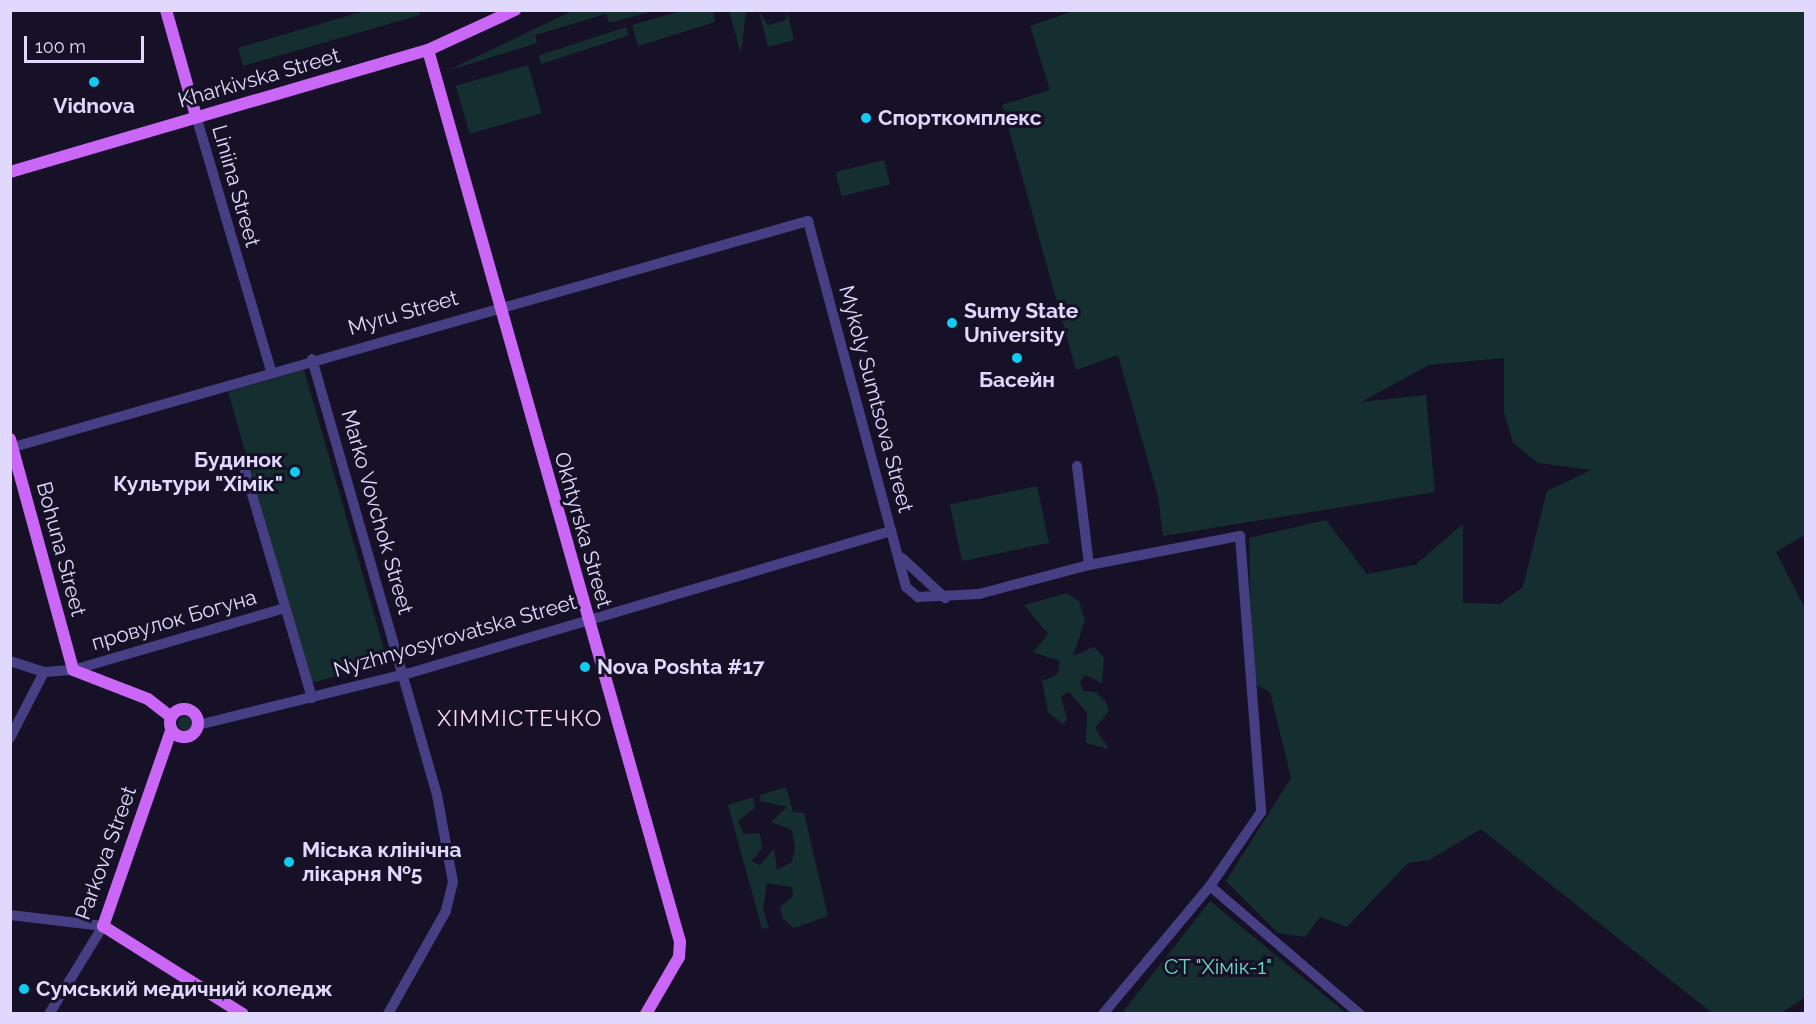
<!DOCTYPE html>
<html>
<head>
<meta charset="utf-8">
<style>
	body { margin:0 }
	#map { position:relative; width:1816px; height:1024px; overflow:hidden; background:#161127; font-family:Raleway,sans-serif }
	div>[style] { position:absolute }
	.green>* { inset:0; background:#152f30; transform-origin:0 0 }
	.round { border-radius:50% }
	.minor>* { height:10px; margin:-5px; padding:0 5px; transform-origin:5px; border-radius:5px; background:#473f83 }
	.major>* { height:12px; margin:-6px; padding:0 6px; transform-origin:6px; border-radius:6px; background:#ca67f6 }
	.major>.ring { margin:-6px; padding:0; box-sizing:content-box; background:none; border:12px solid #ca67f6; border-radius:50% }
	.dots>* { width:16px; height:16px; translate:-50% -50%; box-sizing:border-box; border:3px solid #161127; border-radius:50% }
	span { translate:-50% -50%; white-space:nowrap; text-align:center; line-height:1.15; -webkit-text-stroke:6px #161127; paint-order:stroke }
	.street-label { font-size:21px; color:#e0d9fd }
	.poi-label { font-size:21px; color:#e0d9fd; font-weight:700 }
	.left { translate:0 -50%; text-align:left }
	.right { translate:-100% -50%; text-align:right }
	.park-label { font-size:21px; color:#69d9c5 }
	.neighbourhood-label { font-size:22px; color:#fddbee; letter-spacing:1.5px }
	.frame { position:absolute; inset:0; border:12px solid #e0d9fd; pointer-events:none }
	.scale { position:absolute; left:24px; top:36px; width:120px; height:27px; box-sizing:border-box; border:3px solid #e0d9fd; border-top:0; padding-left:8px; font-size:18px; line-height:21px; white-space:nowrap; color:#e0d9fd; -webkit-text-stroke:4px #161127; paint-order:stroke }
</style>
</head>
<body>
<div id="map">
	<div class="green">
		<i style="clip-path:polygon(364px 11px,419px 11px,420px 15px,243px 66px,238px 48px)"></i>
		<i style="clip-path:polygon(572px 11px,654px 11px,609px 23px,606px 14px,535px 35px,537px 43px,447px 71px)"></i>
		<i style="clip-path:polygon(681px 11px,713px 11px,715px 22px,638px 46px,632px 25px)"></i>
		<i style="clip-path:polygon(729px 11px,746px 11px,741px 54px)"></i>
		<i style="clip-path:polygon(759px 11px,768px 25px,786px 20px,787px 11px,794px 40px,768px 47px)"></i>
		<i style="clip-path:polygon(1073px 11px,1805px 11px,1805px 535px,1776px 552px,1805px 608px,1805px 997px,1781px 1013px,1712px 1013px,1481px 829px,1429px 860px,1408px 863px,1347px 927px,1320px 917px,1305px 937px,1278px 933px,1226px 881px,1291px 778px,1270px 692px,1252px 682px,1249px 538px,1326px 520px,1367px 574px,1415px 565px,1463px 524px,1463px 603px,1500px 604px,1523px 587px,1547px 491px,1591px 470px,1538px 463px,1513px 443px,1504px 412px,1504px 358px,1429px 365px,1361px 402px,1426px 395px,1435px 492px,1163px 536px,1158px 496px,1118px 355px,1076px 370px,1002px 105px,1050px 90px,1030px 26px)"></i>
		<i style="left:626px;top:27px;width:9px;height:92px;rotate:72deg"></i>
		<i style="left:528px;top:65px;width:50px;height:75px;rotate:74deg"></i>
		<i style="left:884px;top:160px;width:25px;height:50px;rotate:76deg"></i>
		<i style="left:304px;top:370px;width:303px;height:79px;rotate:74deg"></i>
		<i style="left:1037px;top:486px;width:58px;height:89px;rotate:78deg"></i>
		<i style="clip-path:polygon(1067px 593px,1079px 601px,1085px 620px,1073px 656px,1094px 647px,1104px 658px,1102px 683px,1085px 675px,1080px 683px,1083px 691px,1096px 692px,1106px 702px,1109px 711px,1095px 728px,1109px 749px,1086px 743px,1087px 713px,1069px 692px,1061px 696px,1067px 720px,1063px 724px,1048px 712px,1042px 681px,1057px 675px,1060px 661px,1033px 652px,1048px 634px,1024px 605px)"></i>
		<i class="round" style="left:178px;top:716px;width:14px;height:14px"></i>
		<i style="clip-path:polygon(786px 787px,793px 812px,804px 813px,828px 916px,794px 928px,783px 919px,780px 907px,793px 896px,792px 887px,767px 883px,763px 909px,769px 928px,762px 929px,728px 805px,753px 797px,755px 808px,738px 821px,744px 834px,760px 833px,762px 849px,751px 861px,760px 865px,774px 849px,777px 870px,792px 862px,795px 848px,792px 830px,771px 822px,787px 807px,761px 801px,760px 795px)"></i>
		<i style="clip-path:polygon(1210px 901px,1346px 1013px,1122px 1013px)"></i>
	</div>
	<div class="minor">
		<i style="left:196px;top:116px;width:266px;rotate:73.6deg"></i>
		<i style="left:312px;top:359px;width:454px;rotate:74deg"></i>
		<i style="left:437px;top:795px;width:88px;rotate:79.6deg"></i>
		<i style="left:453px;top:882px;width:30px;rotate:104deg"></i>
		<i style="left:446px;top:911px;width:118px;rotate:119.4deg"></i>
		<i style="left:10px;top:448px;width:830px;rotate:-15.88deg"></i>
		<i style="left:808px;top:221px;width:379px;rotate:75deg"></i>
		<i style="left:906px;top:587px;width:16px;rotate:40deg"></i>
		<i style="left:918px;top:597px;width:61px;rotate:-2.8deg"></i>
		<i style="left:979px;top:594px;width:114px;rotate:-14.8deg"></i>
		<i style="left:1089px;top:565px;width:154px;rotate:-10.9deg"></i>
		<i style="left:1240px;top:536px;width:277px;rotate:85.6deg"></i>
		<i style="left:1261px;top:812px;width:90px;rotate:124.6deg"></i>
		<i style="left:1210px;top:886px;width:167px;rotate:129.9deg"></i>
		<i style="left:1077px;top:466px;width:100px;rotate:83.1deg"></i>
		<i style="left:244px;top:467px;width:241px;rotate:73.6deg"></i>
		<i style="left:902px;top:558px;width:59px;rotate:42.9deg"></i>
		<i style="left:10px;top:661px;width:36px;rotate:18deg"></i>
		<i style="left:44px;top:672px;width:29px;rotate:-4deg"></i>
		<i style="left:73px;top:670px;width:221px;rotate:-16.3deg"></i>
		<i style="left:202px;top:724px;width:214px;rotate:-13.8deg"></i>
		<i style="left:410px;top:673px;width:502px;rotate:-16.45deg"></i>
		<i style="left:10px;top:738px;width:74px;rotate:-62.7deg"></i>
		<i style="left:1210px;top:886px;width:197px;rotate:40.5deg"></i>
		<i style="left:10px;top:915px;width:94px;rotate:6.7deg"></i>
		<i style="left:103px;top:926px;width:103px;rotate:121.5deg"></i>
	</div>
	<div class="major">
		<i style="left:166px;top:10px;width:110px;rotate:74.2deg"></i>
		<i style="left:428px;top:50px;width:927px;rotate:74.22deg"></i>
		<i style="left:680px;top:942px;width:15px;rotate:94deg"></i>
		<i style="left:679px;top:957px;width:66px;rotate:120.1deg"></i>
		<i style="left:10px;top:172px;width:435px;rotate:-16.3deg"></i>
		<i style="left:428px;top:50px;width:96px;rotate:-24.7deg"></i>
		<i style="left:10px;top:439px;width:239px;rotate:74.7deg"></i>
		<i style="left:73px;top:670px;width:80px;rotate:21.1deg"></i>
		<i style="left:148px;top:699px;width:29px;rotate:38deg"></i>
		<i class="ring" style="left:170px;top:709px;width:16px;height:16px"></i>
		<i style="left:171px;top:731px;width:207px;rotate:109.2deg"></i>
		<i style="left:103px;top:926px;width:165px;rotate:32.2deg"></i>
	</div>
	<div class="dots">
		<i style="left:94px;top:82px;background:#12cbf0"></i>
		<i style="left:866px;top:118px;background:#12cbf0"></i>
		<i style="left:952px;top:323px;background:#12cbf0"></i>
		<i style="left:1017px;top:358px;background:#12cbf0"></i>
		<i style="left:295px;top:472px;background:#12cbf0"></i>
		<i style="left:585px;top:667px;background:#12cbf0"></i>
		<i style="left:289px;top:862px;background:#12cbf0"></i>
		<i style="left:24px;top:989px;background:#12cbf0"></i>
	</div>
	<div class="street-label">
		<span style="left:259px;top:78px;rotate:-16deg">Kharkivska Street</span>
		<span style="left:236px;top:186px;rotate:74deg">Liniina Street</span>
		<span style="left:403px;top:313px;rotate:-16deg">Myru Street</span>
		<span style="left:876px;top:399px;rotate:75deg">Mykoly Sumtsova Street</span>
		<span style="left:377px;top:512px;rotate:74deg">Marko Vovchok Street</span>
		<span style="left:583px;top:530px;rotate:74deg">Okhtyrska Street</span>
		<span style="left:61px;top:549px;rotate:75deg">Bohuna Street</span>
		<span style="left:174px;top:620px;rotate:-16deg">провулок Богуна</span>
		<span style="left:455px;top:636px;rotate:-16deg">Nyzhnyosyrovatska Street</span>
		<span style="left:106px;top:853px;rotate:-70deg">Parkova Street</span>
	</div>
	<div class="poi-label">
		<span style="left:94px;top:106px">Vidnova</span>
		<span class="left" style="left:878px;top:118px">Спорткомплекс</span>
		<span class="left" style="left:964px;top:323px">Sumy State<br>University</span>
		<span style="left:1017px;top:380px">Басейн</span>
		<span class="right" style="left:283px;top:472px">Будинок<br>Культури "Хімік"</span>
		<span class="left" style="left:597px;top:667px">Nova Poshta #17</span>
		<span class="left" style="left:302px;top:862px">Міська клінічна<br>лікарня №5</span>
		<span class="left" style="left:36px;top:989px">Сумський медичний коледж</span>
	</div>
	<div class="park-label">
		<span style="left:1218px;top:967px">СТ "Хімік-1"</span>
	</div>
	<div class="neighbourhood-label">
		<span style="left:520px;top:719px">ХІММІСТЕЧКО</span>
	</div>
	<div class="frame"></div>
	<div class="scale">100 m</div>
</div>
</body>
</html>
